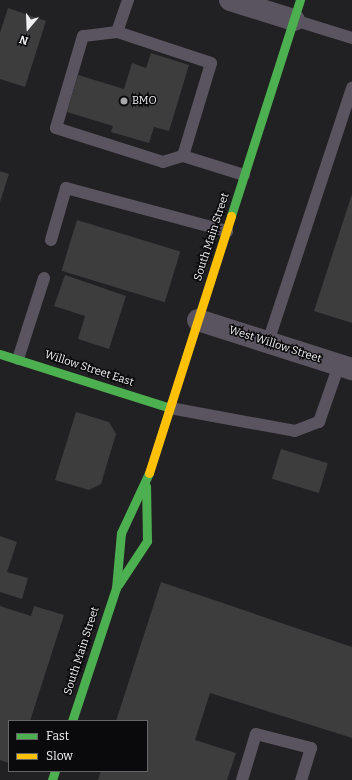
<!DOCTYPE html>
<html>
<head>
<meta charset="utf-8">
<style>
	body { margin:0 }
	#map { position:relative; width:352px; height:780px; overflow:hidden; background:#212022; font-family:Bitter,serif }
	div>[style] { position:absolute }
	.building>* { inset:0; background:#3d3d3e; transform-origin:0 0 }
	.lane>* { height:12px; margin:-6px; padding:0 6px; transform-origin:6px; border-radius:6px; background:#59545f }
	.street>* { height:22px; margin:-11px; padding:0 11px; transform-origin:11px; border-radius:11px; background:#59545f }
	.fast>* { height:9px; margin:-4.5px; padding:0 4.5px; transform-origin:4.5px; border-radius:4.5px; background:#4caf50 }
	.slow>* { height:9px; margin:-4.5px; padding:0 4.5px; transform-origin:4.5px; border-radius:4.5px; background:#ffc107 }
	.dots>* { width:11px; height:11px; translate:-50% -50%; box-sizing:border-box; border:2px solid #0a090b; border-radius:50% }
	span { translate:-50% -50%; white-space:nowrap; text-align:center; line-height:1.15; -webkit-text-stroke:3px #0a090b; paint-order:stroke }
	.poi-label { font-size:11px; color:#f1f0f2 }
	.left { translate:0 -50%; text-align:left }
	.street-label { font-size:11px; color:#f1f0f2 }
	.legend { position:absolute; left:8px; top:720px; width:140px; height:52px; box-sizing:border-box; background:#0a090b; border:1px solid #666567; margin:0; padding:5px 7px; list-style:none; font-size:12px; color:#f1f0f2 }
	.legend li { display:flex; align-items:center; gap:8px; height:20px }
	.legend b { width:20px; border:1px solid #666567 }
	.north { position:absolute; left:8px; top:8px; width:40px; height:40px; -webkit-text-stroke:3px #0a090b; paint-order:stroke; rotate:199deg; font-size:11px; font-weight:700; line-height:16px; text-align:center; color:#f1f0f2 }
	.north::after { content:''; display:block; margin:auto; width:14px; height:18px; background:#f1f0f2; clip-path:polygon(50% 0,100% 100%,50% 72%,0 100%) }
</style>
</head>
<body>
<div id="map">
	<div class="building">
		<i style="clip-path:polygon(8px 8px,46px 21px,25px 87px,0 79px,0 33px)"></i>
		<i style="clip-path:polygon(151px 53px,189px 65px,169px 131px,154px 127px,149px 143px,111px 132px,113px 126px,67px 112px,78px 75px,124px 89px,132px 63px,146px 68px)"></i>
		<i style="clip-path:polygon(0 171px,9px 174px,0 202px)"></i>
		<i style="clip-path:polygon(352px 194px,352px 323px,314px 311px)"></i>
		<i style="left:77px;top:220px;width:108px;height:53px;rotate:17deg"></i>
		<i style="clip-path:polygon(65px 275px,126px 296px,109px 349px,78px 339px,85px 316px,54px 306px)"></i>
		<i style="clip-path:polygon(76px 412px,109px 422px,116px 434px,101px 484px,89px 490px,55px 480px)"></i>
		<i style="left:281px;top:449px;width:49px;height:31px;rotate:17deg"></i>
		<i style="clip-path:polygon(0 536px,17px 542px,7px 572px,28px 578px,22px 599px,0 592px)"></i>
		<i style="clip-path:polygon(161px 582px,352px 647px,352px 738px,210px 693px,195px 740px,236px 753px,227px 780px,98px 780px,101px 771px,147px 771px,147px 721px,116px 721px)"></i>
		<i style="clip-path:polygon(0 606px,31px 616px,34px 606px,64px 615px,30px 721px,9px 721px,9px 763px,0 760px)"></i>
	</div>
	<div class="lane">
		<i style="left:294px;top:20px;width:61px;rotate:17.2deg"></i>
		<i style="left:117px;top:32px;width:34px;rotate:-71deg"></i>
		<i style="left:183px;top:156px;width:97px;rotate:-73.2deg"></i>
		<i style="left:211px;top:63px;width:99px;rotate:-161.7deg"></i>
		<i style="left:117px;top:32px;width:34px;rotate:173deg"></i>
		<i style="left:83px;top:36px;width:96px;rotate:106.4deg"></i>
		<i style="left:56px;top:128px;width:112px;rotate:17.6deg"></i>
		<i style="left:163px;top:162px;width:21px;rotate:-17deg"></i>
		<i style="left:183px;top:156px;width:64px;rotate:17.3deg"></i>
		<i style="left:51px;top:240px;width:54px;rotate:-73.9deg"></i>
		<i style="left:66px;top:188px;width:167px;rotate:15deg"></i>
		<i style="left:268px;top:342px;width:268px;rotate:-71.7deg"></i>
		<i style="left:18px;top:359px;width:85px;rotate:-72.2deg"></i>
		<i style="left:170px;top:408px;width:127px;rotate:10.4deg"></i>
		<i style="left:295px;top:431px;width:26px;rotate:-21deg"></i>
		<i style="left:319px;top:422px;width:60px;rotate:-70.7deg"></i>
		<i style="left:242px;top:780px;width:48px;rotate:-73.1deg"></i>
		<i style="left:256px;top:734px;width:57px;rotate:14.3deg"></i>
		<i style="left:311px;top:748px;width:34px;rotate:107deg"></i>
	</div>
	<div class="street">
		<i style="left:230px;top:0;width:67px;rotate:17.4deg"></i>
		<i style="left:198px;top:320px;width:162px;rotate:17.7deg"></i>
	</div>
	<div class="fast">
		<i style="left:231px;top:216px;width:227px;rotate:-72.3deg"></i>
		<i style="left:0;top:354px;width:178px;rotate:17.6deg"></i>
		<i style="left:118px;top:585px;width:53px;rotate:-56.6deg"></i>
		<i style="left:147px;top:541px;width:55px;rotate:-91deg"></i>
		<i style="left:72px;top:721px;width:140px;rotate:-71.7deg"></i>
		<i style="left:116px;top:588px;width:55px;rotate:-84.8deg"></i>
		<i style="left:121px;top:533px;width:66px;rotate:-65deg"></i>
		<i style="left:52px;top:780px;width:9px;rotate:-72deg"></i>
	</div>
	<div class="slow">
		<i style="left:149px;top:473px;width:270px;rotate:-72.3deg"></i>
	</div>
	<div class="dots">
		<i style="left:124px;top:101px;background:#a8a7a9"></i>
	</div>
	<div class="poi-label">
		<span class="left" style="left:132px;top:101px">BMO</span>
	</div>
	<div class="street-label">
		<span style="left:212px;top:237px;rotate:-72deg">South Main Street</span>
		<span style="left:275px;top:345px;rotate:18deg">West Willow Street</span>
		<span style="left:89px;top:369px;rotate:18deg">Willow Street East</span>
		<span style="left:82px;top:651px;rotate:-72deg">South Main Street</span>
	</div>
	<ul class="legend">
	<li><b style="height:5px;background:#4caf50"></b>Fast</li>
	<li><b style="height:5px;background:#ffc107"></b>Slow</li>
	</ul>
	<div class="north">N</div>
</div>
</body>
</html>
